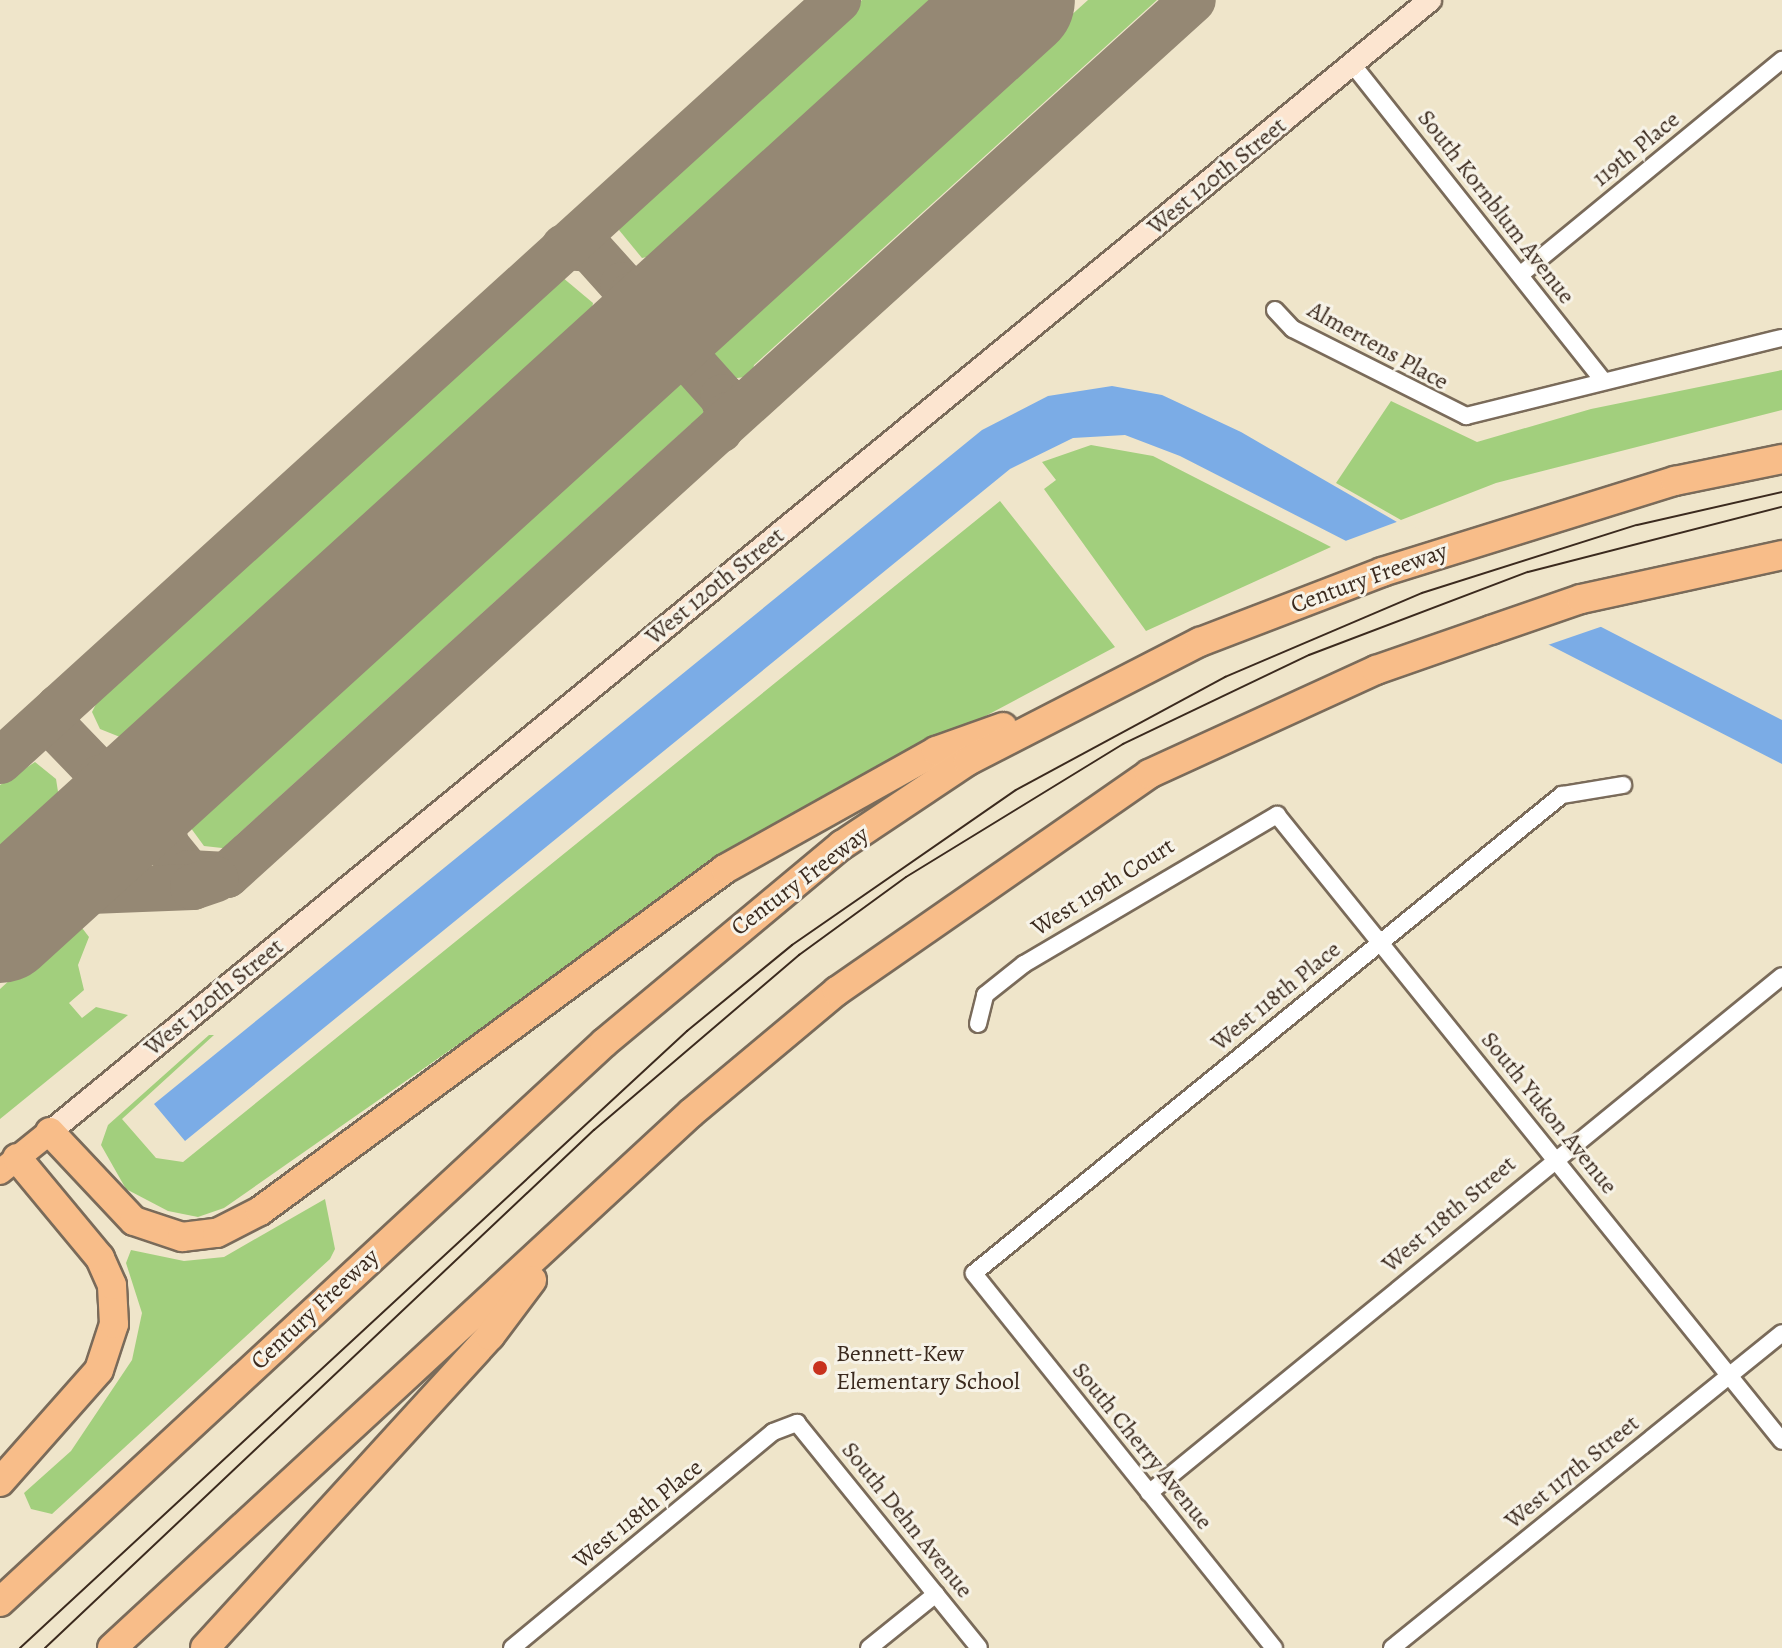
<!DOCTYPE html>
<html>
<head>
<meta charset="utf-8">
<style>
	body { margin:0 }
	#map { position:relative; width:1782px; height:1648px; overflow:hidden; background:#efe5ca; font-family:Alegreya,serif }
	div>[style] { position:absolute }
	.green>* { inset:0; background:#a2cf7d }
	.water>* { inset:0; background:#7bace6 }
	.pier>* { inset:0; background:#efe5ca }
	.taxiway>* { height:46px; margin:-23px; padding:0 23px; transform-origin:23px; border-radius:23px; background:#958874 }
	.runway>* { height:118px; margin:-59px; padding:0 59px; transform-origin:59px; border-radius:59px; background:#958874 }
	.roads { filter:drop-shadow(2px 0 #7a6b5a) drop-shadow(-2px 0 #7a6b5a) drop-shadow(0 2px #7a6b5a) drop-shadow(0 -2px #7a6b5a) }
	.minor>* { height:16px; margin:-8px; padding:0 8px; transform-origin:8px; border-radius:8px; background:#fff }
	.secondary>* { height:22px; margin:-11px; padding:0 11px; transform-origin:11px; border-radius:11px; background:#fce5d0 }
	.primary>* { height:24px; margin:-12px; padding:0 12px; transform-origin:12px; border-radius:12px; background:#f8bd89 }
	.motorway>* { height:28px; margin:-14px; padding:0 14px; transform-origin:14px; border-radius:14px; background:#f8bd89 }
	.tram>* { height:2px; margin:-1px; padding:0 1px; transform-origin:1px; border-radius:1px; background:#3b2a1e }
	.dots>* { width:22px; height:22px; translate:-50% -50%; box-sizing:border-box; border:4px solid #f7f3e8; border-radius:50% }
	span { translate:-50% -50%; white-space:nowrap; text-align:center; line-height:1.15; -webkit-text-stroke:6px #f7f3e8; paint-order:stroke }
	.street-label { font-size:24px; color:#3b2a1e }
	.poi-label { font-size:24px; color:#3b2a1e }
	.left { translate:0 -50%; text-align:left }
</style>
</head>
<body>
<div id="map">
	<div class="green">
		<i style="clip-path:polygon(862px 0,941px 0,661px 254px,642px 258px,619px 230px,625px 215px)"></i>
		<i style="clip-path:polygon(1088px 0,1157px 0,754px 365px,752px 376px,730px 379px,710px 360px,705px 336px,714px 339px)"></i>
		<i style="clip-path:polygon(562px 277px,593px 303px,590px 318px,142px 726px,120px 737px,100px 729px,92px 712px,102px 692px)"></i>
		<i style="clip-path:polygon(1782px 370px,1782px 410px,1496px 483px,1401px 520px,1336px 483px,1391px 401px,1477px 442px,1591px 409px)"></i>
		<i style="clip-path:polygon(679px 371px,706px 402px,700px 424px,691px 424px,236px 836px,231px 849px,204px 846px,185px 820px,190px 802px,198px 795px,204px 801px,665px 384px,658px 375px)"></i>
		<i style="clip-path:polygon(1091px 445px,1153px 456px,1331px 547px,1146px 631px,1044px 489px,1056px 480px,1042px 462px)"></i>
		<i style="clip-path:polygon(1000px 501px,1115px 647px,745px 844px,224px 1208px,198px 1217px,168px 1211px,126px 1189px,101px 1145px,108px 1125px,209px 1035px,214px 1035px,122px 1119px,156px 1158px,183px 1162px)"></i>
		<i style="clip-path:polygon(35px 762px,56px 779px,59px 798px,0 855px,0 785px)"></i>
		<i style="clip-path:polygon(76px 920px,89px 937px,78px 965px,84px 990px,69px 1003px,82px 1018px,96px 1007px,128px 1015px,0 1119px,0 989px)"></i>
		<i style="clip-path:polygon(325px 1199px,335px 1249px,330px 1259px,52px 1514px,31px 1509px,24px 1493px,71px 1451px,132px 1360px,142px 1313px,126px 1263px,131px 1250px,184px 1261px,224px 1257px)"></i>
	</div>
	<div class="water">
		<i style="clip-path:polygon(1112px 386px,1162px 395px,1241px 432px,1397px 522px,1782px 720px,1782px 764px,1180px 456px,1125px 435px,1073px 438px,1010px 469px,185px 1141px,154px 1104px,982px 430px,1048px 396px)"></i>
	</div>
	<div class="pier">
		<i style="clip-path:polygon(1402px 520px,1606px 625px,1545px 646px,1340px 543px)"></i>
	</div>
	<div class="taxiway">
		<i style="left:564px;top:247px;width:26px;rotate:4deg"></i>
		<i style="left:590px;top:249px;width:199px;rotate:48.1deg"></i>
		<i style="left:723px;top:397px;width:19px;rotate:74deg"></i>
		<i style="left:728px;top:415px;width:17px;rotate:118deg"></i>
		<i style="left:623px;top:285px;width:34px;rotate:34deg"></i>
		<i style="left:651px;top:304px;width:41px;rotate:-11.3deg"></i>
		<i style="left:629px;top:352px;width:32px;rotate:-70deg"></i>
		<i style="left:640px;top:322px;width:28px;rotate:-107deg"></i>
		<i style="left:59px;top:707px;width:20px;rotate:101deg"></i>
		<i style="left:55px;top:727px;width:81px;rotate:46deg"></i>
		<i style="left:111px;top:785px;width:34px;rotate:-2deg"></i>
		<i style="left:145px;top:784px;width:39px;rotate:-35deg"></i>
		<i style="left:177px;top:762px;width:52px;rotate:109.1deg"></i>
		<i style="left:160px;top:811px;width:35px;rotate:80deg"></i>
		<i style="left:166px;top:845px;width:36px;rotate:51deg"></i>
		<i style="left:189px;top:873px;width:38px;rotate:3deg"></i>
		<i style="left:227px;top:875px;width:1303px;rotate:-42.17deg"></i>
		<i style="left:0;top:761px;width:1132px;rotate:-42.24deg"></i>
		<i style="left:95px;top:837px;width:30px;rotate:-64deg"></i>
		<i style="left:108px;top:810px;width:33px;rotate:-104deg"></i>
		<i style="left:2px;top:922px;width:70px;rotate:-25.5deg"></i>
		<i style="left:65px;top:892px;width:128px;rotate:-2.2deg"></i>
		<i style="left:193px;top:887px;width:24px;rotate:-19deg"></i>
	</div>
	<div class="runway">
		<i style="left:0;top:924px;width:1373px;rotate:-42.28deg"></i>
	</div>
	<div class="roads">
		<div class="minor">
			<i style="left:1353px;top:65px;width:401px;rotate:51.6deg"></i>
			<i style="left:1520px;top:275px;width:339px;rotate:-39.4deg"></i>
			<i style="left:1275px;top:310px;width:26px;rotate:47deg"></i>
			<i style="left:1293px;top:329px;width:194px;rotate:26.7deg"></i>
			<i style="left:1466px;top:416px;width:325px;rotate:-13.9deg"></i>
			<i style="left:978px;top:1024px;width:30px;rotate:-76deg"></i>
			<i style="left:985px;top:995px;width:50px;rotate:-38.5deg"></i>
			<i style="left:1024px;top:964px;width:294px;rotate:-30.5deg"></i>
			<i style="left:1277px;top:815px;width:804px;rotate:51.11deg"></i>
			<i style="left:1149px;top:1493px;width:817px;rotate:-39.24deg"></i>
			<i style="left:512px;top:1648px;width:339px;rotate:-39.6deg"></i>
			<i style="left:773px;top:1432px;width:26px;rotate:-21deg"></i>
			<i style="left:797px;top:1423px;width:289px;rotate:51deg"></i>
			<i style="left:869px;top:1648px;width:86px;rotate:-38.9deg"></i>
			<i style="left:1274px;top:1648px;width:480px;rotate:-128.7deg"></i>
			<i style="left:974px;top:1273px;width:758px;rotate:-39.11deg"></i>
			<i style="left:1562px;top:795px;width:62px;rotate:-9.3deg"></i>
			<i style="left:1392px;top:1648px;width:501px;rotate:-38.93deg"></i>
		</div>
		<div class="secondary">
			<i style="left:50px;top:1132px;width:1785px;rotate:-39.36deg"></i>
		</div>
		<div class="primary">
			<i style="left:0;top:1172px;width:64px;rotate:-38.7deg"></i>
		</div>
		<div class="motorway">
			<i style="left:50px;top:1132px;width:122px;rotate:46.7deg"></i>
			<i style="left:134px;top:1221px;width:51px;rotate:18.4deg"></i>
			<i style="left:182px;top:1237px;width:35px;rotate:-7deg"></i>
			<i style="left:217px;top:1233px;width:48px;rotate:-27.1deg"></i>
			<i style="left:260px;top:1211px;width:577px;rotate:-36.33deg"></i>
			<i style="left:725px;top:869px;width:242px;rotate:-29.2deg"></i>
			<i style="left:936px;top:751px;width:71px;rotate:-19.7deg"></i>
			<i style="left:0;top:1482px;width:149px;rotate:-48.5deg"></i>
			<i style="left:99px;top:1370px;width:48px;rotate:-71.9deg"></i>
			<i style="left:114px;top:1324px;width:39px;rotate:-93deg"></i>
			<i style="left:112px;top:1285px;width:30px;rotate:-114deg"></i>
			<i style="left:100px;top:1258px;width:130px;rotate:-129.7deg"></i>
			<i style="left:0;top:1602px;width:823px;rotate:-42.78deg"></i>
			<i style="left:604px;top:1043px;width:310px;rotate:-39.8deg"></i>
			<i style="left:842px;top:845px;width:151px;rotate:-33.7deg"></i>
			<i style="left:968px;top:761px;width:261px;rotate:-27.2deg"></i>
			<i style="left:1200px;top:642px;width:195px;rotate:-21deg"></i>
			<i style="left:1382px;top:572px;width:307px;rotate:-17.3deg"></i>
			<i style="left:1675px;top:481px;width:109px;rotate:-11.6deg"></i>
			<i style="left:112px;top:1648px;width:788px;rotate:-42.74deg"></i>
			<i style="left:691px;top:1113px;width:190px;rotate:-39.9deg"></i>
			<i style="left:837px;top:991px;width:380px;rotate:-34.8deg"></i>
			<i style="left:1149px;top:774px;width:250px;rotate:-24.6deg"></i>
			<i style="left:1376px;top:670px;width:122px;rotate:-19.2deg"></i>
			<i style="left:1491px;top:630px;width:95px;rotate:-19deg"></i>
			<i style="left:1581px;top:599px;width:206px;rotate:-12.3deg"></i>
			<i style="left:205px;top:1648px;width:423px;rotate:-47.6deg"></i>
			<i style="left:490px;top:1336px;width:70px;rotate:-53.1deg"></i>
		</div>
	</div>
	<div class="tram">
		<i style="left:20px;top:1648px;width:909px;rotate:-42.77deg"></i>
		<i style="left:687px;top:1031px;width:136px;rotate:-39.3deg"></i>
		<i style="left:792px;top:945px;width:272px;rotate:-34.7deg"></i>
		<i style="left:1016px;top:790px;width:238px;rotate:-28.4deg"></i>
		<i style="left:1225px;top:677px;width:214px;rotate:-23.1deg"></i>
		<i style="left:1422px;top:593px;width:225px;rotate:-17.6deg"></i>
		<i style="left:1637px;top:525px;width:149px;rotate:-12.8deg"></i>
		<i style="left:45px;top:1648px;width:755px;rotate:-43.34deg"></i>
		<i style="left:594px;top:1130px;width:270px;rotate:-40.5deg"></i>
		<i style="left:799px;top:955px;width:132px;rotate:-36.1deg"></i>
		<i style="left:906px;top:877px;width:255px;rotate:-31.5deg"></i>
		<i style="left:1123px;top:744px;width:206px;rotate:-25.6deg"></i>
		<i style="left:1309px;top:655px;width:234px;rotate:-20.8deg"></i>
		<i style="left:1528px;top:572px;width:262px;rotate:-14.4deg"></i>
	</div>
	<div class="dots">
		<i style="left:820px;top:1368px;background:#c8321e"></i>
	</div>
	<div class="street-label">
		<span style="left:1636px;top:149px;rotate:-39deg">119th Place</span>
		<span style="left:1217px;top:176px;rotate:-39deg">West 120th Street</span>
		<span style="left:1496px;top:207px;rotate:52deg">South Kornblum Avenue</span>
		<span style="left:1378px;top:346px;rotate:29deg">Almertens Place</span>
		<span style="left:1369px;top:578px;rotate:-20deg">Century Freeway</span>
		<span style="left:715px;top:586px;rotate:-39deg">West 120th Street</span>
		<span style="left:800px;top:881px;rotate:-37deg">Century Freeway</span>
		<span style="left:1103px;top:887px;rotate:-32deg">West 119th Court</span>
		<span style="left:1276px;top:996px;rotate:-39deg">West 118th Place</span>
		<span style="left:214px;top:997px;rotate:-39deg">West 120th Street</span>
		<span style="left:1549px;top:1113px;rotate:51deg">South Yukon Avenue</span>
		<span style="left:1449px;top:1214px;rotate:-40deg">West 118th Street</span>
		<span style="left:315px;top:1309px;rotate:-43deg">Century Freeway</span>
		<span style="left:1142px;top:1446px;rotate:51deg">South Cherry Avenue</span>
		<span style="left:1572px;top:1472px;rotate:-39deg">West 117th Street</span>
		<span style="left:638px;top:1514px;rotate:-39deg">West 118th Place</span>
		<span style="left:907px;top:1520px;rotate:51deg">South Dehn Avenue</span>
	</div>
	<div class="poi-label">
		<span class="left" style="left:836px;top:1368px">Bennett-Kew<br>Elementary School</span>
	</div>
</div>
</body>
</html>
